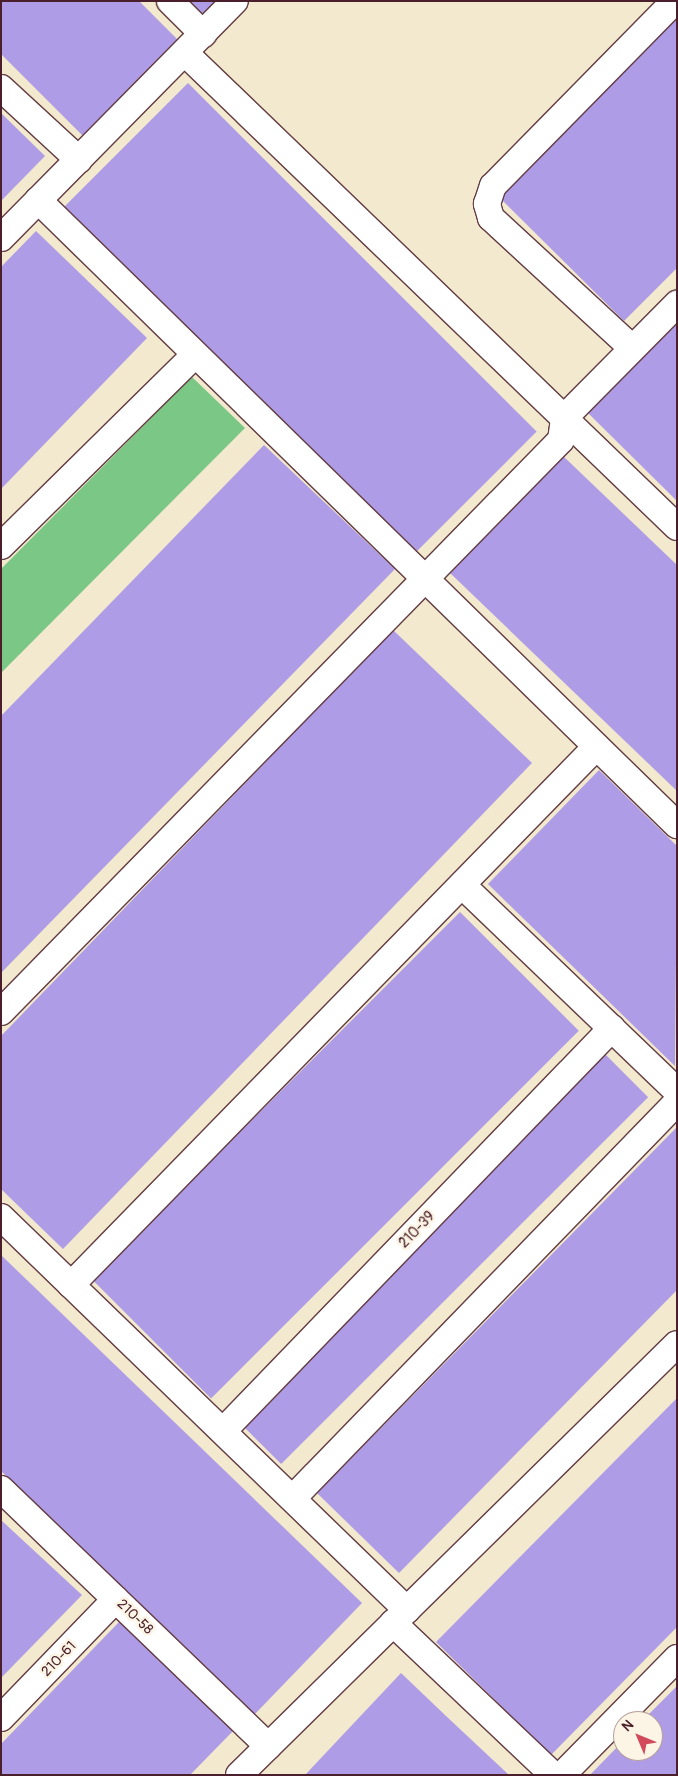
<!DOCTYPE html>
<html>
<head>
<meta charset="utf-8">
<style>
	body { margin:0 }
	#map { position:relative; width:678px; height:1776px; overflow:hidden; background:#f2e9ce; font-family:Pangolin,sans-serif }
	div>[style] { position:absolute }
	.green>* { inset:0; background:#7bc785 }
	.building>* { inset:0; background:#af9ce6; transform-origin:0 0 }
	.roads { filter:drop-shadow(1px 0 #633d43) drop-shadow(-1px 0 #633d43) drop-shadow(0 1px #633d43) drop-shadow(0 -1px #633d43) }
	.minor>* { height:26px; margin:-13px; padding:0 13px; transform-origin:13px; border-radius:13px; background:#fff }
	span { translate:-50% -50%; white-space:nowrap; text-align:center; line-height:1.15; -webkit-text-stroke:5px #fcf5e5; paint-order:stroke }
	.street-label { font-size:14px; color:#4a1f2b }
	.frame { position:absolute; inset:0; border:2px solid #4a1f2b; pointer-events:none }
	.north { position:absolute; left:613px; top:1711px; width:50px; height:50px; box-sizing:border-box; background:#fcf5e5; border:1px solid #b59f9b; border-radius:50%; rotate:315deg; font-size:14px; font-weight:700; line-height:20px; text-align:center; color:#4a1f2b }
	.north::after { content:''; display:block; margin:auto; width:18px; height:22px; background:#d1495b; clip-path:polygon(50% 0,100% 100%,50% 72%,0 100%) }
</style>
</head>
<body>
<div id="map">
	<div class="green">
		<i style="clip-path:polygon(192px 377px,245px 428px,1px 673px,1px 569px)"></i>
	</div>
	<div class="building">
		<i style="clip-path:polygon(1px 1px,139px 1px,180px 42px,84px 137px,1px 54px)"></i>
		<i style="clip-path:polygon(185px 1px,226px 1px,205px 22px)"></i>
		<i style="clip-path:polygon(677px 17px,677px 268px,624px 321px,499px 197px)"></i>
		<i style="left:188px;top:83px;width:493px;height:175px;rotate:45deg"></i>
		<i style="clip-path:polygon(1px 113px,45px 156px,1px 201px)"></i>
		<i style="clip-path:polygon(36px 231px,147px 338px,1px 489px,1px 267px)"></i>
		<i style="clip-path:polygon(677px 324px,677px 501px,588px 413px)"></i>
		<i style="clip-path:polygon(264px 445px,395px 569px,1px 973px,1px 716px)"></i>
		<i style="clip-path:polygon(562px 455px,677px 565px,677px 791px,449px 572px)"></i>
		<i style="clip-path:polygon(393px 630px,532px 763px,63px 1249px,1px 1189px,1px 1036px)"></i>
		<i style="clip-path:polygon(599px 770px,677px 846px,675px 1066px,488px 884px)"></i>
		<i style="left:460px;top:912px;width:168px;height:520px;rotate:45deg"></i>
		<i style="left:605px;top:1054px;width:61px;height:519px;rotate:45deg"></i>
		<i style="clip-path:polygon(677px 1127px,677px 1290px,399px 1573px,317px 1493px)"></i>
		<i style="clip-path:polygon(1px 1255px,362px 1603px,254px 1715px,1px 1471px)"></i>
		<i style="clip-path:polygon(677px 1398px,677px 1627px,551px 1755px,436px 1642px)"></i>
		<i style="clip-path:polygon(1px 1520px,82px 1595px,1px 1678px)"></i>
		<i style="clip-path:polygon(120px 1621px,233px 1731px,190px 1775px,1px 1775px,1px 1744px)"></i>
		<i style="clip-path:polygon(401px 1673px,446px 1716px,509px 1775px,305px 1775px)"></i>
		<i style="clip-path:polygon(677px 1686px,677px 1775px,590px 1775px,623px 1741px,623px 1751px,653px 1751px,653px 1721px,642px 1721px)"></i>
	</div>
	<div class="roads">
		<div class="minor">
			<i style="left:170px;top:1px;width:47px;rotate:45deg"></i>
			<i style="left:185px;top:53px;width:683px;rotate:43.93deg"></i>
			<i style="left:1px;top:88px;width:106px;rotate:42.7deg"></i>
			<i style="left:38px;top:200px;width:894px;rotate:44.37deg"></i>
			<i style="left:1px;top:238px;width:333px;rotate:-45.4deg"></i>
			<i style="left:632px;top:348px;width:192px;rotate:-137.3deg"></i>
			<i style="left:491px;top:218px;width:15px;rotate:-106deg"></i>
			<i style="left:487px;top:204px;width:19px;rotate:-72deg"></i>
			<i style="left:493px;top:186px;width:260px;rotate:-45.5deg"></i>
			<i style="left:1px;top:546px;width:272px;rotate:-44.6deg"></i>
			<i style="left:462px;top:885px;width:298px;rotate:43.8deg"></i>
			<i style="left:1px;top:1012px;width:800px;rotate:-45.61deg"></i>
			<i style="left:561px;top:440px;width:22px;rotate:-82deg"></i>
			<i style="left:564px;top:418px;width:161px;rotate:-45.3deg"></i>
			<i style="left:1px;top:1217px;width:565px;rotate:44.07deg"></i>
			<i style="left:71px;top:1285px;width:752px;rotate:-45.7deg"></i>
			<i style="left:223px;top:1431px;width:560px;rotate:-46.01deg"></i>
			<i style="left:1px;top:1489px;width:371px;rotate:43.9deg"></i>
			<i style="left:293px;top:1498px;width:552px;rotate:-45.88deg"></i>
			<i style="left:393px;top:1623px;width:221px;rotate:43.5deg"></i>
			<i style="left:1px;top:1718px;width:165px;rotate:-46deg"></i>
			<i style="left:239px;top:1775px;width:614px;rotate:-44.54deg"></i>
			<i style="left:562px;top:1775px;width:164px;rotate:-45.5deg"></i>
		</div>
	</div>
	<div class="street-label">
		<span style="left:417px;top:1230px;rotate:-46deg">210-39</span>
		<span style="left:135px;top:1617px;rotate:44deg">210-58</span>
		<span style="left:59px;top:1659px;rotate:-46deg">210-61</span>
	</div>
	<div class="frame"></div>
	<div class="north">N</div>
</div>
</body>
</html>
